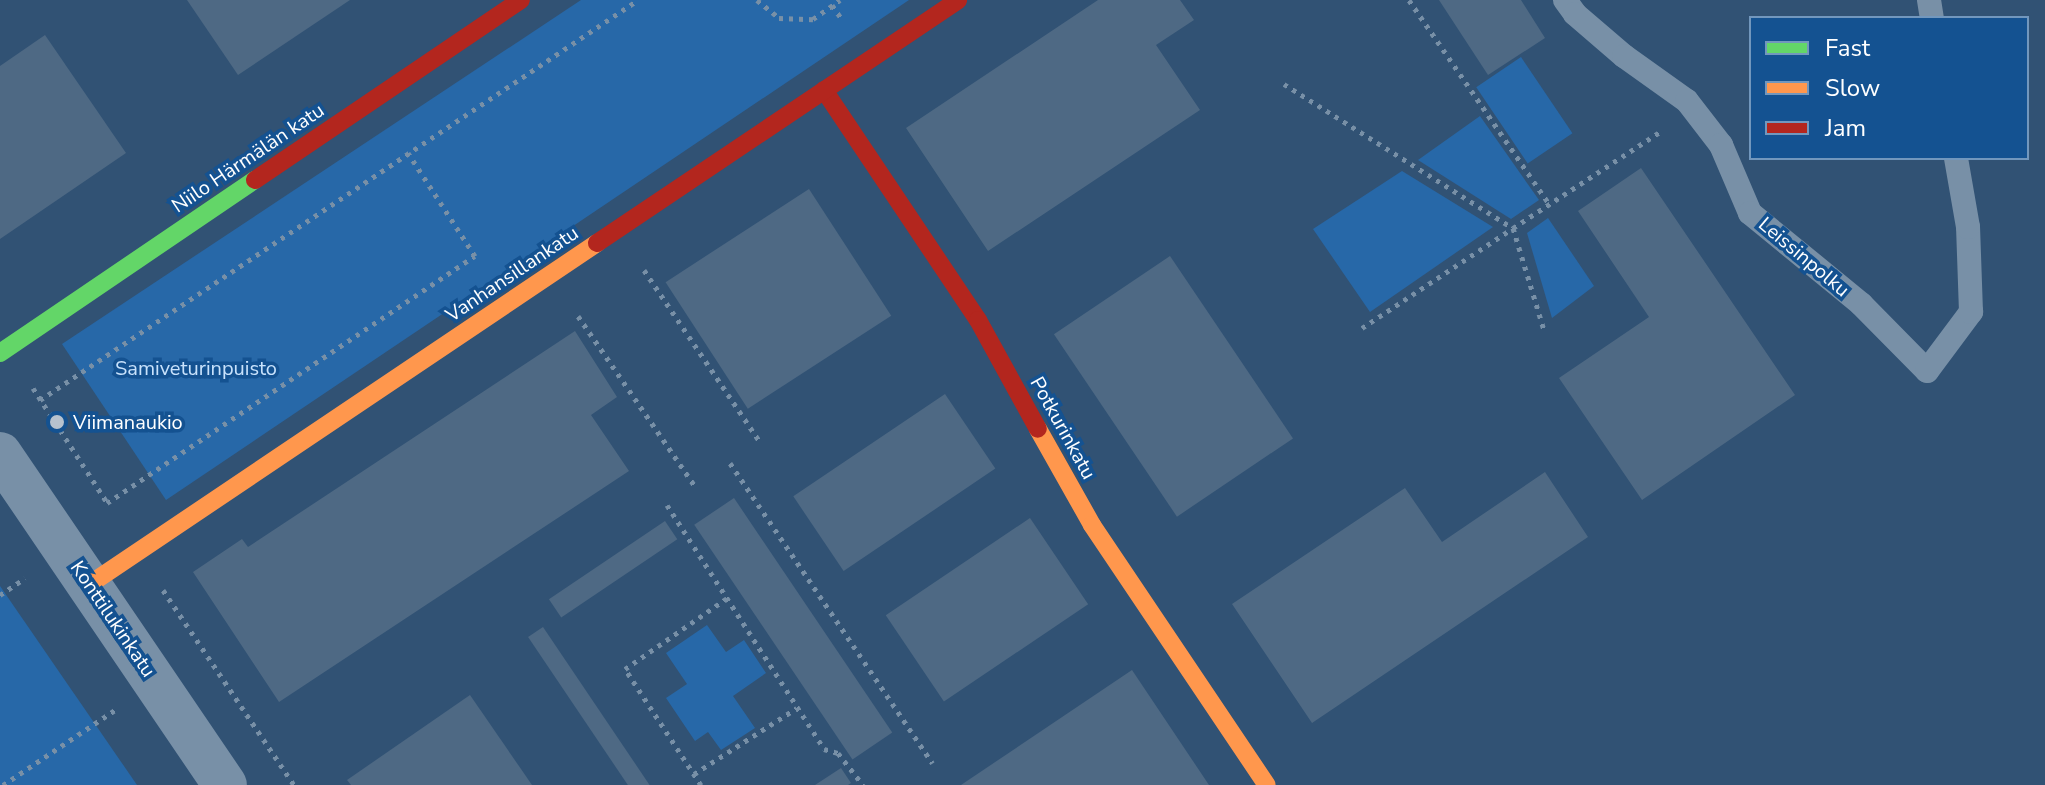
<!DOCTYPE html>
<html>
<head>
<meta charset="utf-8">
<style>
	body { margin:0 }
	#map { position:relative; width:2045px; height:785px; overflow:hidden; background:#315274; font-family:"Nunito Sans",sans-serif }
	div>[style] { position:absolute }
	.green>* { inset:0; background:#2768a8; transform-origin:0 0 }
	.building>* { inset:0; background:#4e6984; transform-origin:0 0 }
	.path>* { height:5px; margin-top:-2.5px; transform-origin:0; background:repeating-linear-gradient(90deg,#7890a7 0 4px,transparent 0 10px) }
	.lane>* { height:24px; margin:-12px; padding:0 12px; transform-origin:12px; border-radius:12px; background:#7890a7 }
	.street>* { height:44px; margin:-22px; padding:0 22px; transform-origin:22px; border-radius:22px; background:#7890a7 }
	.fast>* { height:18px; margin:-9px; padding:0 9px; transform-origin:9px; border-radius:9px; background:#63d668 }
	.slow>* { height:18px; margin:-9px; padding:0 9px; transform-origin:9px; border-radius:9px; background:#ff974d }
	.jam>* { height:18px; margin:-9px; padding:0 9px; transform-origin:9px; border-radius:9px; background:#b3261e }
	.dots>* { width:22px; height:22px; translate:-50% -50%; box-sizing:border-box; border:4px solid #145291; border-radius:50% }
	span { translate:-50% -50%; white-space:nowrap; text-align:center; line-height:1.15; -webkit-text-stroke:7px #145291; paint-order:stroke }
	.street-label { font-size:20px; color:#fff }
	.park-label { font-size:20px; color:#c8e2fc }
	.poi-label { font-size:20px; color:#fff }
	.left { translate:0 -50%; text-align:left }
	.legend { position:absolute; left:1749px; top:16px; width:280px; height:144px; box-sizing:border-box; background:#145291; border:2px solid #7297bd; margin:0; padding:10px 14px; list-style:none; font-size:24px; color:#fff }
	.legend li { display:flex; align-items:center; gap:16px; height:40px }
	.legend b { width:40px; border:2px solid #7297bd }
</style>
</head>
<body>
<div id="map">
	<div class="green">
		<i style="clip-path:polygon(581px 0,909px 0,166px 500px,62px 344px)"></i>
		<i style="left:1521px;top:57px;width:92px;height:54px;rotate:56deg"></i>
		<i style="clip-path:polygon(1480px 116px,1539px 200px,1511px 219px,1418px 160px)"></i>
		<i style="clip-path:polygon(1402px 171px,1493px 227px,1370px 312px,1313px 229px)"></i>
		<i style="clip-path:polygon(1548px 218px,1594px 286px,1552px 318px,1527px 233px)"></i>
		<i style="clip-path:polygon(0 586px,137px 785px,0 785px)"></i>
		<i style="clip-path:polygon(707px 625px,726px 652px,744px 640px,766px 673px,733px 696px,755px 728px,721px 750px,708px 732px,695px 741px,666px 698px,687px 684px,666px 653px)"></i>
	</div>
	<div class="building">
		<i style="clip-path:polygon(187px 0,350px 0,238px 75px)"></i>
		<i style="clip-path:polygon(1098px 0,1180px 0,1194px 20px,1156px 45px,1200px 110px,988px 251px,906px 128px)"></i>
		<i style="clip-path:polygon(1439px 0,1521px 0,1545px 38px,1488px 75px)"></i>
		<i style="clip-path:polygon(45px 35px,126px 153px,0 239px,0 66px)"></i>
		<i style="clip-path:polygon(1641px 168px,1795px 395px,1642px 500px,1559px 378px,1649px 317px,1578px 211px)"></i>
		<i style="left:809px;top:189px;width:151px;height:171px;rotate:57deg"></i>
		<i style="left:1170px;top:256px;width:220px;height:140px;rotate:56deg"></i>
		<i style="clip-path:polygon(575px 331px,617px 397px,591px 415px,629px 471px,279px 702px,193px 572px,242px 539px,248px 547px)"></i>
		<i style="left:945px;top:394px;width:90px;height:183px;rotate:56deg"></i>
		<i style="clip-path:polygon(1545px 472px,1588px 537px,1312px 723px,1232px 604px,1405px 488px,1442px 542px)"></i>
		<i style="left:734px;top:498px;width:283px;height:48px;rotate:56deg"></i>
		<i style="left:1030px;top:518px;width:104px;height:174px;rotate:56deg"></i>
		<i style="left:665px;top:521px;width:22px;height:140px;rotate:56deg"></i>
		<i style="left:543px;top:627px;width:191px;height:18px;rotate:56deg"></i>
		<i style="clip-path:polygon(1132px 670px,1209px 785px,961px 785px)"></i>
		<i style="clip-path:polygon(470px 695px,532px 785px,351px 785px,347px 780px)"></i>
		<i style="clip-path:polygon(841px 768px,851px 783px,848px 785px,815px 785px)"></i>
	</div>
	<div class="path">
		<i style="left:757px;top:0;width:28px;rotate:39deg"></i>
		<i style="left:779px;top:18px;width:34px;rotate:2deg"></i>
		<i style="left:813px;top:19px;width:33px;rotate:-35deg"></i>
		<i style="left:1409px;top:0;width:247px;rotate:55.5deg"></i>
		<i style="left:832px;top:5px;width:19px;rotate:55deg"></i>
		<i style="left:1284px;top:84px;width:271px;rotate:32.2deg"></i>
		<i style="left:1513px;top:228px;width:177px;rotate:-33.2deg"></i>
		<i style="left:644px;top:270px;width:207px;rotate:56deg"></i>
		<i style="left:578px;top:316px;width:206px;rotate:55.5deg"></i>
		<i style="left:1362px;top:328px;width:181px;rotate:-33.5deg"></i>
		<i style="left:1513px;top:228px;width:107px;rotate:73.1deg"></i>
		<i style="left:33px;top:388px;width:138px;rotate:57.1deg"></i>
		<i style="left:40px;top:400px;width:719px;rotate:-33.78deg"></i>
		<i style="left:730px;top:463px;width:362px;rotate:56deg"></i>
		<i style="left:107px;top:503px;width:443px;rotate:-33.9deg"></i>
		<i style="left:475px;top:256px;width:123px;rotate:-123deg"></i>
		<i style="left:667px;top:505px;width:290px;rotate:57.2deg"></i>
		<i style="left:824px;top:749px;width:15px;rotate:16deg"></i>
		<i style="left:838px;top:753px;width:41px;rotate:52deg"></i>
		<i style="left:163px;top:590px;width:235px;rotate:56.1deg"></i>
		<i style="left:0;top:595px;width:30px;rotate:-34deg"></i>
		<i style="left:694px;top:774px;width:122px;rotate:-32.7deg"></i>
		<i style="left:3px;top:785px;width:135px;rotate:-33.8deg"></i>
		<i style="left:701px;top:785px;width:139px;rotate:-123.2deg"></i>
		<i style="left:625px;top:669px;width:124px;rotate:-34.8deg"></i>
	</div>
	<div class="lane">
		<i style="left:1565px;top:0;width:17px;rotate:54deg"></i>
		<i style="left:1575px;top:14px;width:65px;rotate:40.6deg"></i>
		<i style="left:1624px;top:56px;width:77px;rotate:35.5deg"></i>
		<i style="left:1687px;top:101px;width:56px;rotate:52.3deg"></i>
		<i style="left:1721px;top:145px;width:74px;rotate:66.9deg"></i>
		<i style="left:1750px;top:213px;width:144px;rotate:39.3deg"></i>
		<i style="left:1861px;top:304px;width:94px;rotate:45.4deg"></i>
		<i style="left:1927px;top:371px;width:74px;rotate:-53.3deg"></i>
		<i style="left:1971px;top:312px;width:85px;rotate:-92deg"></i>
		<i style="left:1968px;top:227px;width:70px;rotate:-99.9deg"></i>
		<i style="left:1929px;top:0;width:18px;rotate:81deg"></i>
	</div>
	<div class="street">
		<i style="left:0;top:454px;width:400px;rotate:55.8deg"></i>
	</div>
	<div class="fast">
		<i style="left:0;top:353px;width:308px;rotate:-34.2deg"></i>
	</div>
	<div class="slow">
		<i style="left:1038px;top:429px;width:110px;rotate:60.6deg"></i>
		<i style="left:1092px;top:525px;width:313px;rotate:56.1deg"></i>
		<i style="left:90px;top:584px;width:611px;rotate:-33.92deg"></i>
	</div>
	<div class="jam">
		<i style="left:824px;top:90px;width:277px;rotate:56.2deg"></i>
		<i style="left:978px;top:320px;width:124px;rotate:61.2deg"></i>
		<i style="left:255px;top:180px;width:321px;rotate:-34.1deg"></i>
		<i style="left:597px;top:243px;width:435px;rotate:-33.9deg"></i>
	</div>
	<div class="dots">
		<i style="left:57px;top:422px;background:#b7c2ce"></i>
	</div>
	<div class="street-label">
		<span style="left:248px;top:158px;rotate:-34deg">Niilo Härmälän katu</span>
		<span style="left:1804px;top:257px;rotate:40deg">Leissinpolku</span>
		<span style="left:512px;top:274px;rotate:-34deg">Vanhansillankatu</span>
		<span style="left:1063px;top:428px;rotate:61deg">Potkurinkatu</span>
		<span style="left:113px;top:619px;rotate:56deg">Konttilukinkatu</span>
	</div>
	<div class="park-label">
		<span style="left:196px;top:368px">Samiveturinpuisto</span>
	</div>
	<div class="poi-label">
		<span class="left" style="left:73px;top:422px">Viimanaukio</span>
	</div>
	<ul class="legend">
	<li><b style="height:10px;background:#63d668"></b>Fast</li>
	<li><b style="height:10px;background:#ff974d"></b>Slow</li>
	<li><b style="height:10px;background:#b3261e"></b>Jam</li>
	</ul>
</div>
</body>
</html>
